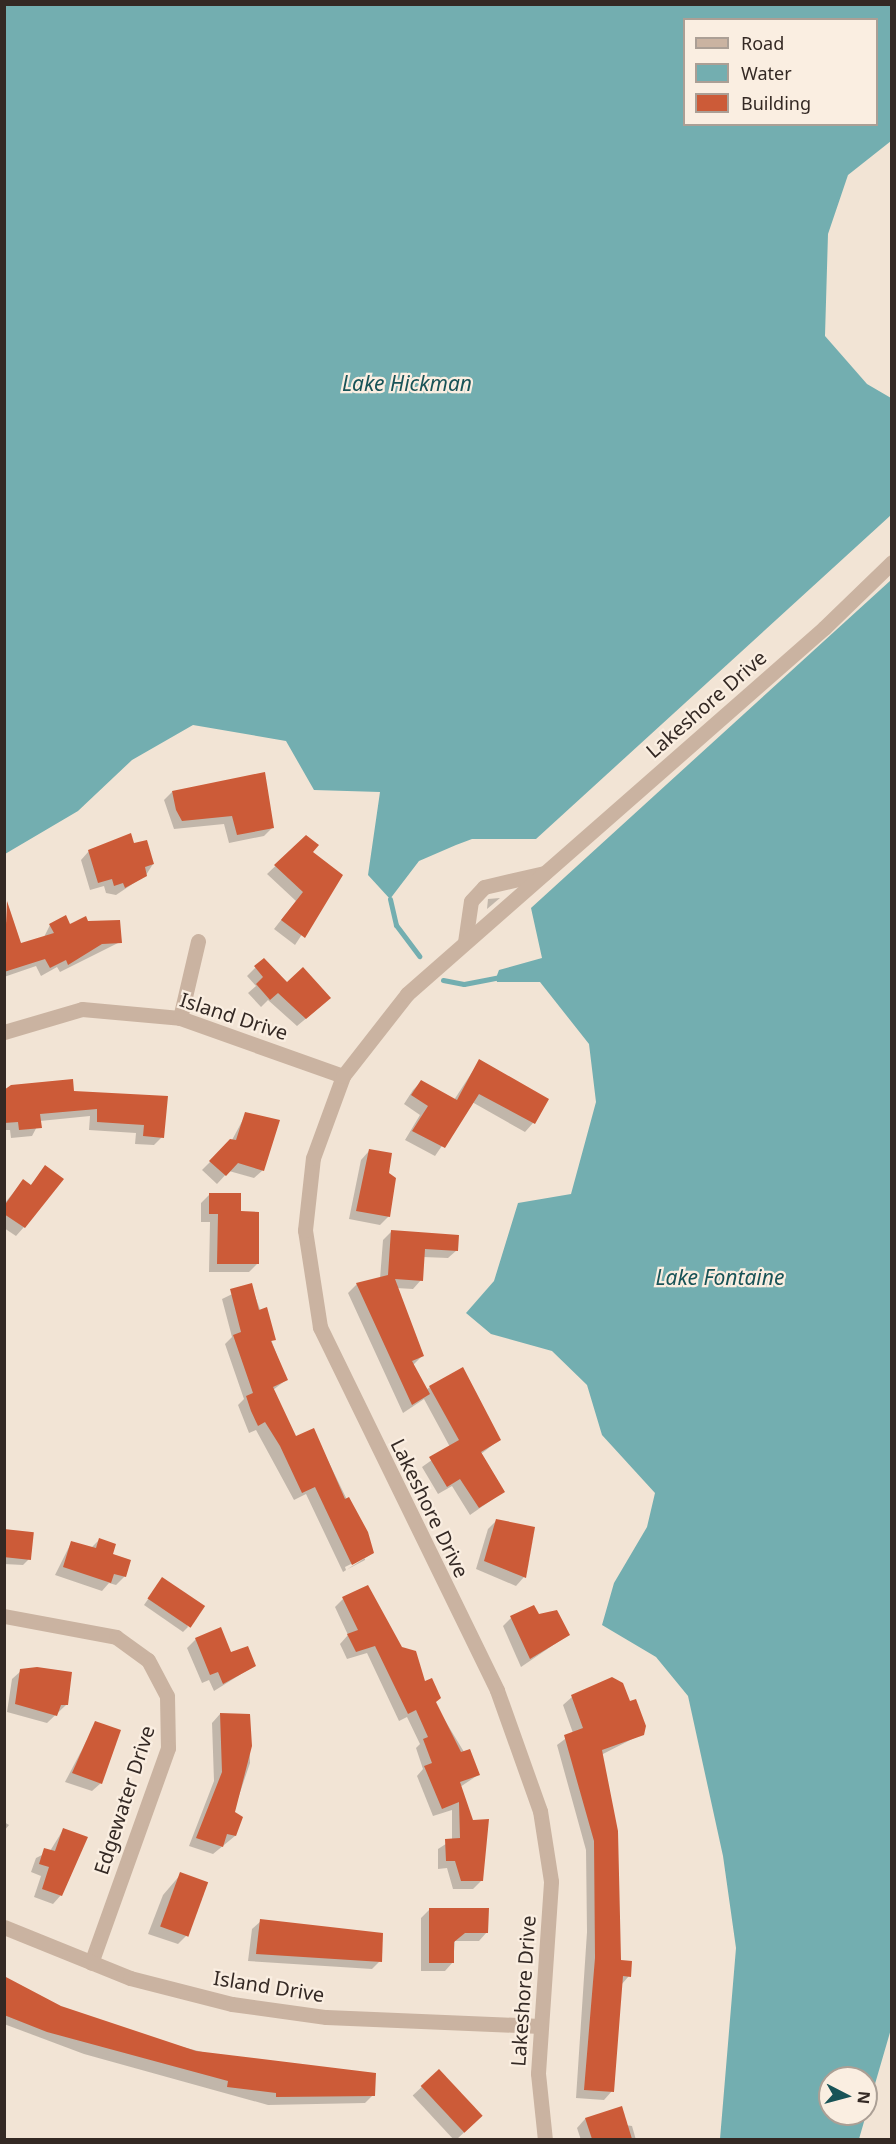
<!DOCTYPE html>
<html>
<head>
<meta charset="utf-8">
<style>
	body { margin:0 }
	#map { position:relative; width:896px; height:2144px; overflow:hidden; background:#f2e4d5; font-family:"Noto Sans",sans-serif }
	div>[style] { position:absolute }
	.water>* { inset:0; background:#73aeb0 }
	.shadow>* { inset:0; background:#0003; transform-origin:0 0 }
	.stream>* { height:5px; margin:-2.5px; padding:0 2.5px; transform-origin:2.5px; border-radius:2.5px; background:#73aeb0 }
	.building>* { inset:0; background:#cc5b38; transform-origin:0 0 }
	.minor>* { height:15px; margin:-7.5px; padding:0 7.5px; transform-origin:7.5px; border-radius:7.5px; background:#cab3a1 }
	span { translate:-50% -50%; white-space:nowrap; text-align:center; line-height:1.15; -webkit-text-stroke:4.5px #faeee1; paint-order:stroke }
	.street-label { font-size:20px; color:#342924 }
	.water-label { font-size:21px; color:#185357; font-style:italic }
	.frame { position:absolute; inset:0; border:6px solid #342924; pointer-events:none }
	.legend { position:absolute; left:683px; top:18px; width:195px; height:108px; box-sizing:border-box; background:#faeee1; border:2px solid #ab9f95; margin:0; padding:8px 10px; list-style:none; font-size:18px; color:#342924 }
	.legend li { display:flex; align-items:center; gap:12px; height:30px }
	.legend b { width:30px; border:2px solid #ab9f95 }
	.north { position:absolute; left:818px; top:2066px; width:60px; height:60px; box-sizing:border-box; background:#faeee1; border:2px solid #ab9f95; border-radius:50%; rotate:96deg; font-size:16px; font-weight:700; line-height:24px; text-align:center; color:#342924 }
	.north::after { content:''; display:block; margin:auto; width:21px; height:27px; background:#185357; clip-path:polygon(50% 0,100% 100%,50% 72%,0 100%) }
</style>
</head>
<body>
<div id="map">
	<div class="water">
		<i style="clip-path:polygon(evenodd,5px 4px,891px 5px,891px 141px,848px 175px,828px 234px,825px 336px,867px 384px,891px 398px,891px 515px,536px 839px,472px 839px,456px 845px,419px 861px,390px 899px,368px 875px,380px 792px,314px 790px,286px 741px,193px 725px,132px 760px,78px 811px,5px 854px,5px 4px,684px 20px,876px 20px,876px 124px,684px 124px,684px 20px)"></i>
		<i style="clip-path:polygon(evenodd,891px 580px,891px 2029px,859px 2139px,720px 2139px,736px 1948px,723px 1856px,688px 1696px,656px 1657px,602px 1625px,614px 1583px,647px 1527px,655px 1493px,602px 1435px,587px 1385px,552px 1351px,491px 1334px,466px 1313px,494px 1281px,518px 1203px,571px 1194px,596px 1102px,589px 1044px,540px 982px,497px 982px,496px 978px,499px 970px,542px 958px,531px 908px,891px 580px,830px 2078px,866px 2078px,866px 2114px,830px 2114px,830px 2078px)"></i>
	</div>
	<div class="shadow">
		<i style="clip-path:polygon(172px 792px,272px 828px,264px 836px,229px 843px,224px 824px,174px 829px,164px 800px)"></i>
		<i style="clip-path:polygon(306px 837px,311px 852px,341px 875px,295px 945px,274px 929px,296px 901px,267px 874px)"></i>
		<i style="clip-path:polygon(133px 845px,153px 864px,146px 875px,116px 895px,106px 893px,104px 886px,90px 890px,81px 860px,89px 851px)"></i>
		<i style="clip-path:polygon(500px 898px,487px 909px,488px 899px)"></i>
		<i style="clip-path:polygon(12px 920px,20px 945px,44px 937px,50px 925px,87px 923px,120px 942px,60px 972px,57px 967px,41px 976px,36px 966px,4px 977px,4px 923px)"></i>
		<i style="clip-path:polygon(263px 960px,287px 984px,321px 1006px,297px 1026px,268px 1000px,261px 1007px,248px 993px,256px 986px,247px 976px)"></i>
		<i style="clip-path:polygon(480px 1060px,547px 1100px,533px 1123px,525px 1132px,472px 1102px,435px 1156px,405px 1140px,420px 1115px,404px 1104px,413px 1090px,421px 1082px,454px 1100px)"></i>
		<i style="clip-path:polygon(4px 1091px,166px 1098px,162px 1137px,154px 1145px,135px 1144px,136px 1133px,89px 1130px,90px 1116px,40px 1121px,32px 1136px,11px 1138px,10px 1130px,4px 1130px)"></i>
		<i style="clip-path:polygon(246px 1114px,263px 1170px,254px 1178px,229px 1171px,217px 1184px,202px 1170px,232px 1140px)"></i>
		<i style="clip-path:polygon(369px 1151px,387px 1175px,389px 1216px,380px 1225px,349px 1219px,361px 1160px)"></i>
		<i style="clip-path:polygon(45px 1167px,24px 1227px,16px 1236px,4px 1228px,4px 1204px,23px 1181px,30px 1186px)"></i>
		<i style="clip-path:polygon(210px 1194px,239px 1213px,257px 1264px,249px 1272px,209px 1272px,210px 1222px,201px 1222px,201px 1203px)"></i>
		<i style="clip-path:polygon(391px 1232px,457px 1250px,448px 1258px,423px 1257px,421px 1280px,413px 1289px,396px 1288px,422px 1356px,413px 1365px,426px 1390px,430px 1387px,499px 1440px,481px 1454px,503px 1492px,470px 1515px,452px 1486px,438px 1494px,422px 1467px,450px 1447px,424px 1399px,403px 1413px,348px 1293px,357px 1284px,380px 1279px,383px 1240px)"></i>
		<i style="clip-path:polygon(evenodd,251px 1285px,286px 1380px,273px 1390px,295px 1438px,313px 1430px,373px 1553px,343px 1572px,306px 1494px,294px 1500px,256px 1430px,249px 1433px,238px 1405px,244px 1399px,225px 1344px,232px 1337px,222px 1299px,251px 1285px,365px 1557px,365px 1560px,346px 1570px,345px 1567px,365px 1557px)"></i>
		<i style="clip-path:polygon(496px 1521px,534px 1528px,524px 1577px,516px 1586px,476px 1569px,488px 1529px)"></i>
		<i style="clip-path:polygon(4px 1530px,30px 1558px,23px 1565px,4px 1564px)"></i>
		<i style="clip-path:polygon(99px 1540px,125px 1576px,116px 1585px,109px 1583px,102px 1591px,55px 1575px,71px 1543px,91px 1548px)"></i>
		<i style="clip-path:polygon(162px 1579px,188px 1627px,183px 1632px,144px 1605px)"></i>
		<i style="clip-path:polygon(343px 1599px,401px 1648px,478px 1775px,460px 1787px,482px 1880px,473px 1889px,453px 1889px,447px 1868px,438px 1869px,438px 1849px,452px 1840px,452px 1810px,433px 1816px,417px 1776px,423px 1769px,416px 1748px,420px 1744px,407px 1717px,399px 1721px,367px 1653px,347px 1659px,340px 1644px,348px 1635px,335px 1607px)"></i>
		<i style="clip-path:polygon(511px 1618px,568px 1635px,521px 1667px,503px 1626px)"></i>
		<i style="clip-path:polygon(196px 1639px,231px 1654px,254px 1666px,214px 1691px,209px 1680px,202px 1683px,187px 1648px)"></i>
		<i style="clip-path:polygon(21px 1671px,66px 1705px,47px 1723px,7px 1712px,12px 1679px)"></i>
		<i style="clip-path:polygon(572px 1697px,642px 1734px,601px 1755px,620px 1961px,629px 1976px,621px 1985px,612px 2091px,604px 2100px,576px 2098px,587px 1932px,586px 1850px,557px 1745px,573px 1733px,563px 1705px)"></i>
		<i style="clip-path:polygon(220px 1714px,249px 1715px,250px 1763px,233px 1813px,235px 1836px,213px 1854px,189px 1846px,214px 1781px,212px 1723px)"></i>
		<i style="clip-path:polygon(96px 1723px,101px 1783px,92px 1791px,65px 1782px)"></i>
		<i style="clip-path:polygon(4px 1822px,9px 1825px,4px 1831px)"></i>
		<i style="clip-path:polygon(63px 1830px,61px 1895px,53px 1904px,34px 1897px,41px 1876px,31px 1872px,36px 1858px,50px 1851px)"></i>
		<i style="clip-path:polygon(181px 1874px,186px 1936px,178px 1944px,148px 1934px,163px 1895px)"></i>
		<i style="clip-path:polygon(430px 1909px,487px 1932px,479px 1941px,455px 1941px,453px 1962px,445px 1971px,421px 1971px,421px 1918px)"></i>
		<i style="clip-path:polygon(261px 1921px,380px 1961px,372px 1969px,248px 1961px,252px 1929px)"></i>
		<i style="clip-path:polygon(4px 1977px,60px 2007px,135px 2035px,373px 2095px,365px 2103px,268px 2105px,84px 2054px,4px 2024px)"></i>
		<i style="left:439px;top:2071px;width:62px;height:36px;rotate:47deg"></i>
		<i style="clip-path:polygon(585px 2119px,632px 2126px,636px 2140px,581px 2140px,577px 2128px)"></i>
	</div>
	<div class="stream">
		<i style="left:390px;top:899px;width:27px;rotate:77deg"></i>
		<i style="left:396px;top:925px;width:39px;rotate:53deg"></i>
		<i style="left:443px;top:980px;width:21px;rotate:11deg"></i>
		<i style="left:464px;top:984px;width:33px;rotate:-11deg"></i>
	</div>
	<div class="building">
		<i style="clip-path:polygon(265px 772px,274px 828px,237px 835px,232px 816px,182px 821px,176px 810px,172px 791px)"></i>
		<i style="clip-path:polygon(131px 833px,134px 843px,147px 840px,154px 864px,145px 867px,147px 876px,125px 888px,123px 883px,114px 886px,112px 879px,98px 883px,88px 850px)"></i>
		<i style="clip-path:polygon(306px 835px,319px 845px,313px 852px,343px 875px,305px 938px,281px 920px,303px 892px,274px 865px)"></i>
		<i style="clip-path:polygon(7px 901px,21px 943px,54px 933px,49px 924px,66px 915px,70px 924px,86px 916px,88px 921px,120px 920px,122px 943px,102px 944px,68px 965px,66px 960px,50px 968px,45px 959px,4px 972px)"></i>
		<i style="clip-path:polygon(264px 958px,287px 982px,303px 967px,331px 998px,306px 1019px,278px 993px,270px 1000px,256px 984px,263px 977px,254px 966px)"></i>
		<i style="clip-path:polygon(479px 1059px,549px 1099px,535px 1124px,479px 1094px,445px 1148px,412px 1131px,428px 1106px,411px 1095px,421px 1080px,457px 1100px)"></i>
		<i style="clip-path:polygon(73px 1079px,74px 1091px,168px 1096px,164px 1138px,143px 1136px,144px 1125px,97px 1122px,97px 1109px,40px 1114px,42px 1128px,19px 1130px,18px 1122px,4px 1123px,4px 1090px,11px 1085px)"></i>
		<i style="clip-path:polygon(245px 1112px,280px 1120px,264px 1171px,238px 1163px,226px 1176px,209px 1161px,230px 1139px,236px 1140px)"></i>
		<i style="clip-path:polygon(369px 1149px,392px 1153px,389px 1173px,396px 1178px,390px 1217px,356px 1211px)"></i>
		<i style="clip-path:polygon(45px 1165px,64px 1179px,25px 1228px,4px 1214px,4px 1206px,23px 1179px,31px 1185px)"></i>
		<i style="clip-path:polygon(209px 1193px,241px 1193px,241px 1211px,259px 1212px,259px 1264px,217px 1264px,218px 1214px,209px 1214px)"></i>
		<i style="clip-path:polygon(391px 1230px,459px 1235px,458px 1251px,425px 1249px,423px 1281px,395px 1279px,424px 1356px,412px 1361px,430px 1394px,412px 1405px,356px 1283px,388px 1275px)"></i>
		<i style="clip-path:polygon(252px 1283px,259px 1310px,267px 1307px,276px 1340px,271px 1341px,288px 1380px,273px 1387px,296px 1436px,314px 1428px,345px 1499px,349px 1497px,368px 1532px,374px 1553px,352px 1565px,315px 1487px,302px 1493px,280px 1446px,265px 1422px,258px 1426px,251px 1411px,246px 1396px,253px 1393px,233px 1335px,241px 1332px,230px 1289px)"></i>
		<i style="clip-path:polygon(463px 1367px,501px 1440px,481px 1452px,505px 1492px,479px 1508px,460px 1479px,447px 1487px,429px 1457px,459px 1440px,429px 1386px)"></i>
		<i style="clip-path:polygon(496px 1519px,535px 1527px,526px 1578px,484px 1561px)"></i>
		<i style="left:4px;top:1529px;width:30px;height:28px;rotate:6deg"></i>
		<i style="clip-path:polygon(99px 1538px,116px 1544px,113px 1554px,131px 1560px,126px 1577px,114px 1574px,111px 1583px,63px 1567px,71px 1541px,96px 1548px)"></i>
		<i style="left:162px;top:1577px;width:52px;height:26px;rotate:34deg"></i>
		<i style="clip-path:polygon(368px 1585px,402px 1647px,416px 1651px,425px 1681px,432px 1678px,441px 1698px,436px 1702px,461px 1752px,470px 1749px,480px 1775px,460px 1782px,473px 1820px,489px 1819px,483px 1881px,461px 1881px,455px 1861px,446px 1861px,445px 1839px,460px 1838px,459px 1802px,442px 1809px,424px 1766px,432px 1763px,423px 1739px,428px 1737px,416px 1710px,408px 1714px,375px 1646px,356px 1652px,347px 1634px,358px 1630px,342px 1597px)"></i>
		<i style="clip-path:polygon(534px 1605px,539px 1614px,557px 1610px,570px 1635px,530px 1659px,510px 1616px)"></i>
		<i style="clip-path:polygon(221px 1627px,231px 1652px,248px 1646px,256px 1666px,223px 1684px,218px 1672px,210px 1675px,195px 1638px)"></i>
		<i style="clip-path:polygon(37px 1667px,72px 1672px,68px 1705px,61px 1705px,57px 1716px,15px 1704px,20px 1669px)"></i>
		<i style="clip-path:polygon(612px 1677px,623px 1683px,630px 1701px,636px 1699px,646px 1726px,644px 1735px,602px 1750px,618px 1831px,621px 1960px,632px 1961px,631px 1977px,623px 1976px,614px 2092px,584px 2090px,595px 1958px,594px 1841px,564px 1735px,583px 1728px,571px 1695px)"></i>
		<i style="clip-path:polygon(220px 1713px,250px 1714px,252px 1746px,235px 1812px,243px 1817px,236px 1836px,227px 1834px,223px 1847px,196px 1838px,222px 1772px)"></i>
		<i style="clip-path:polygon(95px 1721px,121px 1730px,102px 1784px,72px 1773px)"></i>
		<i style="clip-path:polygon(63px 1828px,88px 1837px,62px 1896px,42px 1889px,49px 1867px,39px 1864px,44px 1848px,55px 1851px)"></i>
		<i style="left:180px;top:1872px;width:30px;height:58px;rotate:20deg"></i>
		<i style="clip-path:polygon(429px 1908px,489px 1908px,488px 1933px,465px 1933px,454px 1942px,454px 1963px,429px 1963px)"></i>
		<i style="clip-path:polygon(260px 1919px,383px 1933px,382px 1962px,256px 1954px)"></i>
		<i style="clip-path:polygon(4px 1976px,61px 2006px,196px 2051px,376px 2073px,375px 2096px,276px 2097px,276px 2093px,227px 2087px,228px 2081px,47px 2032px,4px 2015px)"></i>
		<i style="left:439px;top:2069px;width:64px;height:25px;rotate:47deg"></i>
		<i style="clip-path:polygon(622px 2106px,632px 2139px,592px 2139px,585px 2118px)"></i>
	</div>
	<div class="minor">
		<i style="left:465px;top:942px;width:41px;rotate:-81.7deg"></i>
		<i style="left:471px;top:901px;width:19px;rotate:-47deg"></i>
		<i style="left:484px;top:887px;width:62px;rotate:-13.1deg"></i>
		<i style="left:180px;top:1018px;width:79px;rotate:-76.8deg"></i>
		<i style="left:4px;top:1032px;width:81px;rotate:-16.4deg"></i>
		<i style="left:82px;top:1009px;width:98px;rotate:5.2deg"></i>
		<i style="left:180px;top:1018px;width:173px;rotate:19.6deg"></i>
		<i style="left:4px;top:1616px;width:114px;rotate:10.6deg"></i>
		<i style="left:116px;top:1637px;width:39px;rotate:36deg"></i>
		<i style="left:148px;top:1660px;width:41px;rotate:62.2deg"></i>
		<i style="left:167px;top:1696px;width:52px;rotate:88.9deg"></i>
		<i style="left:168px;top:1748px;width:228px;rotate:109.7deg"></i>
		<i style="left:4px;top:1927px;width:136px;rotate:22deg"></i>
		<i style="left:130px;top:1978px;width:105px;rotate:14.3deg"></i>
		<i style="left:232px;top:2004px;width:95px;rotate:7.9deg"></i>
		<i style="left:326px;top:2017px;width:214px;rotate:2.4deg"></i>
		<i style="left:545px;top:2140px;width:67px;rotate:-96deg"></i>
		<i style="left:538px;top:2073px;width:192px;rotate:-86.1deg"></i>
		<i style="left:551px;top:1881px;width:71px;rotate:-98.9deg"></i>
		<i style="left:540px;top:1811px;width:128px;rotate:-109.6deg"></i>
		<i style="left:497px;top:1690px;width:404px;rotate:-116deg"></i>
		<i style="left:320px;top:1327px;width:98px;rotate:-98.8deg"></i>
		<i style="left:305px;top:1230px;width:72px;rotate:-83.7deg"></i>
		<i style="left:313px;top:1158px;width:87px;rotate:-69.9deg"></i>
		<i style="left:343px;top:1076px;width:104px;rotate:-52deg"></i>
		<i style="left:407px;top:994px;width:555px;rotate:-41.27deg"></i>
		<i style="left:824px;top:628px;width:95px;rotate:-44.1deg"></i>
	</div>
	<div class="street-label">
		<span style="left:706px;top:704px;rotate:-41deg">Lakeshore Drive</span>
		<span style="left:234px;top:1016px;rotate:18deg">Island Drive</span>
		<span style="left:430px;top:1508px;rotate:64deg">Lakeshore Drive</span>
		<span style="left:124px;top:1800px;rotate:-72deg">Edgewater Drive</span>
		<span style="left:269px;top:1986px;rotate:9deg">Island Drive</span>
		<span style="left:523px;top:1991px;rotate:-86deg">Lakeshore Drive</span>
	</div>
	<div class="water-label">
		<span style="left:407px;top:383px">Lake Hickman</span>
		<span style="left:720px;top:1277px">Lake Fontaine</span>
	</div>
	<div class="frame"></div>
	<ul class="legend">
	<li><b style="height:8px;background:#cab3a1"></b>Road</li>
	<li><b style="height:16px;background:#73aeb0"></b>Water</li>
	<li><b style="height:16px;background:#cc5b38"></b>Building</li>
	</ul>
	<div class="north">N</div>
</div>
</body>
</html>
